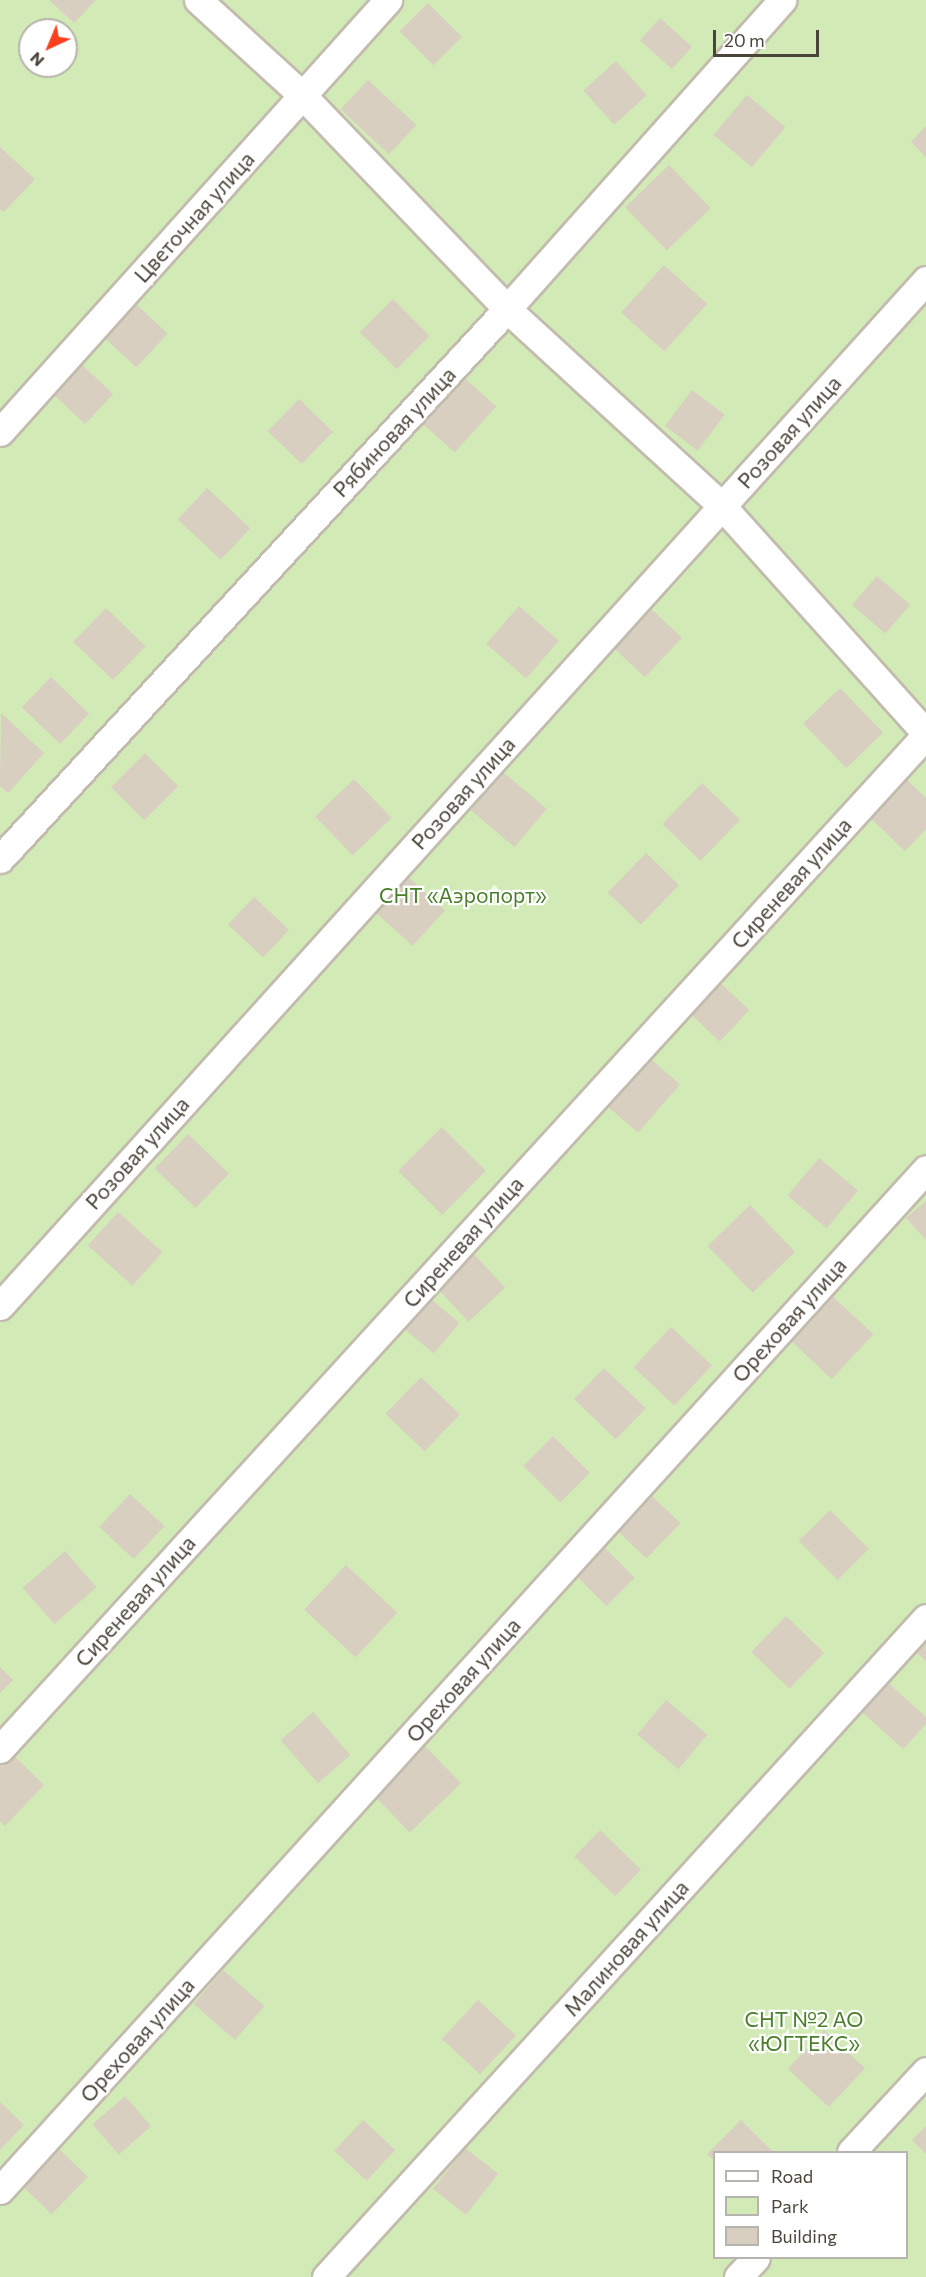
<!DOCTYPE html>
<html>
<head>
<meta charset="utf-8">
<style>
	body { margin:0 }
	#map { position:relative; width:926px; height:2277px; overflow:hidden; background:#f6f3ec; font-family:Commissioner,sans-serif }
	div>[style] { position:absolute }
	.green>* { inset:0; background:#d2eab5 }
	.building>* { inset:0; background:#d8cfc1; transform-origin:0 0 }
	.roads { filter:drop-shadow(2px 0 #c2bbae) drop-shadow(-2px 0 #c2bbae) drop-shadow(0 2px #c2bbae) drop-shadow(0 -2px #c2bbae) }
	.street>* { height:27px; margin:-13.5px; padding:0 13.5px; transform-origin:13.5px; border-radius:13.5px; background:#fff }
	span { translate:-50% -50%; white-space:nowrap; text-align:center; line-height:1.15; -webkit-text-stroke:4.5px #fff; paint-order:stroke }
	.street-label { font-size:21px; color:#4b4439 }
	.park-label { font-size:21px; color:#4a7f2a }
	.legend { position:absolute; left:713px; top:2151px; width:195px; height:108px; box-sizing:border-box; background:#fff; border:2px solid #b7b4b0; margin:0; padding:8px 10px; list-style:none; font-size:18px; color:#4b4439 }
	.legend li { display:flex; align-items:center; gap:12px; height:30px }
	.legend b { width:30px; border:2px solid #b7b4b0 }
	.north { position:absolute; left:18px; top:18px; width:60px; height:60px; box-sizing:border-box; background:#fff; border:2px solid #b7b4b0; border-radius:50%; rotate:224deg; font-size:16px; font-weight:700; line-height:24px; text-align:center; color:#4b4439 }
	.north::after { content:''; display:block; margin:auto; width:21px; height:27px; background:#fc3f1d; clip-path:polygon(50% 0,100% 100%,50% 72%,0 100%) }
	.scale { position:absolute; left:713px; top:30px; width:106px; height:27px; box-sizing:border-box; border:3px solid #4b4439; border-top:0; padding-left:8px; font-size:18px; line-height:21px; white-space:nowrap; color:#4b4439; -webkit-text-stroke:4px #fff; paint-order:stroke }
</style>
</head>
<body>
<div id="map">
	<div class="green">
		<i style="clip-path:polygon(evenodd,0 0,926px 0,926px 2277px,0 2277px,0 0,30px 30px,66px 30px,66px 66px,30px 66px,30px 30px,0 0,714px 2152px,906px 2152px,906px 2258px,714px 2258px,714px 2152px)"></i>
	</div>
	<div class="building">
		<i style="clip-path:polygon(49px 0,96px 0,74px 23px)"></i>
		<i style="left:428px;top:3px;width:48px;height:40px;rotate:45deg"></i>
		<i style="left:660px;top:18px;width:43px;height:30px;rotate:42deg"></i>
		<i style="left:616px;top:61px;width:46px;height:44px;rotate:48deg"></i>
		<i style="left:368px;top:80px;width:66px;height:40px;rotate:43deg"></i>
		<i style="left:747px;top:95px;width:50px;height:52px;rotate:40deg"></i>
		<i style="clip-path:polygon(926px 126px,926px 157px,911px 142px)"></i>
		<i style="clip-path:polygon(0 147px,35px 179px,4px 212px,0 209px)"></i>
		<i style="left:669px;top:165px;width:60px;height:61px;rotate:46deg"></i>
		<i style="left:664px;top:265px;width:58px;height:64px;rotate:42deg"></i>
		<i style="left:393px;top:299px;width:52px;height:47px;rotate:45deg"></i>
		<i style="left:137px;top:305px;width:42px;height:46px;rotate:43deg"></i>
		<i style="left:81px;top:364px;width:44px;height:41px;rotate:43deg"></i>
		<i style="left:459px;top:373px;width:50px;height:62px;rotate:42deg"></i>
		<i style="left:692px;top:390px;width:41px;height:45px;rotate:37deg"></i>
		<i style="left:299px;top:399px;width:47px;height:45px;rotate:44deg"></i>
		<i style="left:207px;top:488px;width:59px;height:43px;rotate:43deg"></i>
		<i style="left:877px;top:576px;width:44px;height:38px;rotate:41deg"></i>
		<i style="left:519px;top:606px;width:53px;height:50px;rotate:41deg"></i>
		<i style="left:649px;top:607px;width:45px;height:54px;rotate:43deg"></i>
		<i style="left:106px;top:608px;width:55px;height:47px;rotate:44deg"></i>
		<i style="left:51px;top:677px;width:53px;height:42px;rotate:44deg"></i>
		<i style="left:840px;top:688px;width:62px;height:51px;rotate:46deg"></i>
		<i style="clip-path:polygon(1px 713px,44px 753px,8px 793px,0 786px)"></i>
		<i style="left:145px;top:753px;width:47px;height:48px;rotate:45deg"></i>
		<i style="left:503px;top:772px;width:57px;height:50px;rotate:40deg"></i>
		<i style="clip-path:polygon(903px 776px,926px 798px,926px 829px,905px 851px,866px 814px)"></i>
		<i style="left:354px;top:779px;width:54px;height:54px;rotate:46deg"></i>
		<i style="left:702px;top:783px;width:53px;height:57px;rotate:44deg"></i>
		<i style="left:646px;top:853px;width:46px;height:55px;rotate:44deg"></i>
		<i style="left:407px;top:876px;width:51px;height:48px;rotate:42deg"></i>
		<i style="left:254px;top:897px;width:48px;height:38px;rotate:43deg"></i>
		<i style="left:717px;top:980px;width:44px;height:43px;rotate:43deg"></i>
		<i style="left:646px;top:1055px;width:45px;height:64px;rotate:41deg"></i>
		<i style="left:442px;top:1127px;width:62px;height:62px;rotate:45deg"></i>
		<i style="left:188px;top:1134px;width:57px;height:48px;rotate:44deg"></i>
		<i style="left:819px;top:1158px;width:51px;height:49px;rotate:40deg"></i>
		<i style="clip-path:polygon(926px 1201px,926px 1240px,906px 1218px)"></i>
		<i style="left:750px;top:1205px;width:65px;height:59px;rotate:46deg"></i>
		<i style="left:118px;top:1212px;width:60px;height:45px;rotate:42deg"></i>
		<i style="left:471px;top:1251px;width:50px;height:50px;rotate:47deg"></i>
		<i style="left:828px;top:1292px;width:62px;height:61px;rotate:43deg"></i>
		<i style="left:425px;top:1294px;width:45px;height:40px;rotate:40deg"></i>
		<i style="left:671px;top:1327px;width:56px;height:55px;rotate:43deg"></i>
		<i style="left:604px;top:1368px;width:58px;height:43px;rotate:44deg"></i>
		<i style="left:421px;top:1377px;width:54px;height:51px;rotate:44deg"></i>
		<i style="left:553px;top:1436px;width:52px;height:42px;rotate:45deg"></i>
		<i style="left:648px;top:1492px;width:45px;height:49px;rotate:44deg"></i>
		<i style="left:130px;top:1494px;width:47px;height:45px;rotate:43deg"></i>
		<i style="left:830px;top:1510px;width:55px;height:44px;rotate:45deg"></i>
		<i style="left:603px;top:1546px;width:45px;height:40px;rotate:45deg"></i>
		<i style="left:65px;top:1551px;width:48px;height:56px;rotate:49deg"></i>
		<i style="left:346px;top:1565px;width:70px;height:61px;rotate:43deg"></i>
		<i style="left:786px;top:1616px;width:53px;height:50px;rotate:44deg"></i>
		<i style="clip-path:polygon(926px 1634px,926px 1661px,912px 1648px)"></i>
		<i style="clip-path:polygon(0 1667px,13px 1680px,0 1693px)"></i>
		<i style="clip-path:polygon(886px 1681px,926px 1717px,926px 1724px,903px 1749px,860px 1710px)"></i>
		<i style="left:666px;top:1700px;width:54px;height:45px;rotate:40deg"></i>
		<i style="left:313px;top:1712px;width:57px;height:43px;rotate:49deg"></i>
		<i style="left:424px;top:1745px;width:53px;height:71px;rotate:46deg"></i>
		<i style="clip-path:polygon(7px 1749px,44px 1785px,5px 1826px,0 1821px,0 1756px)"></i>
		<i style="left:600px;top:1830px;width:57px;height:37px;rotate:44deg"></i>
		<i style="left:223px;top:1970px;width:55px;height:45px;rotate:41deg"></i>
		<i style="left:478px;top:2000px;width:52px;height:53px;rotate:43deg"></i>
		<i style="left:824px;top:2030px;width:56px;height:53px;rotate:43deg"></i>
		<i style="left:125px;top:2096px;width:40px;height:43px;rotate:49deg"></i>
		<i style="clip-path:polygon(0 2102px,24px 2125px,0 2150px)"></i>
		<i style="left:363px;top:2120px;width:44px;height:42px;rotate:43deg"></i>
		<i style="clip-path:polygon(741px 2120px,773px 2152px,714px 2152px,714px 2161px,707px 2154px)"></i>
		<i style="clip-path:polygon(926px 2126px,926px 2154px,912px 2140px)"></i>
		<i style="left:465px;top:2148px;width:42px;height:52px;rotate:38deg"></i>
		<i style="left:59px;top:2149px;width:40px;height:52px;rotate:44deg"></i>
	</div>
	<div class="roads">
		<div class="street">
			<i style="left:198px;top:0;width:142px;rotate:42.4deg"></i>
			<i style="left:303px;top:96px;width:295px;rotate:46.2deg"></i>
			<i style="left:507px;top:309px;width:292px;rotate:42.5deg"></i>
			<i style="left:722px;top:506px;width:305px;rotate:48.1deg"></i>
			<i style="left:0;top:432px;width:581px;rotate:-48.07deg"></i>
			<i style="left:0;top:859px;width:748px;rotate:-47.33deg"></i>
			<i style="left:507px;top:309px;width:414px;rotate:-48.3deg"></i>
			<i style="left:0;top:1306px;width:1382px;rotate:-47.93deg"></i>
			<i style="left:0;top:1749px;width:1373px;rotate:-47.6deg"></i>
			<i style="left:851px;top:2152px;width:110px;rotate:-47.2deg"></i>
			<i style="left:0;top:2190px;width:1378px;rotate:-47.79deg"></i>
			<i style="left:326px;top:2277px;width:891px;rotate:-47.68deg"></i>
			<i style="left:738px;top:2277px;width:26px;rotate:-47deg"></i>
		</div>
	</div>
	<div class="street-label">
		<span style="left:194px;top:217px;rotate:-48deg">Цветочная улица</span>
		<span style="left:394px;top:432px;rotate:-47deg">Рябиновая улица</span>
		<span style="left:789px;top:432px;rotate:-48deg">Розовая улица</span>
		<span style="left:463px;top:793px;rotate:-48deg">Розовая улица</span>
		<span style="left:791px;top:883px;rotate:-48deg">Сиреневая улица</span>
		<span style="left:137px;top:1153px;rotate:-48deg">Розовая улица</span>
		<span style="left:463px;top:1242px;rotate:-48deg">Сиреневая улица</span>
		<span style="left:789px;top:1320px;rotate:-48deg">Ореховая улица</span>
		<span style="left:135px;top:1601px;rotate:-48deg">Сиреневая улица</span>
		<span style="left:463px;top:1680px;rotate:-48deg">Ореховая улица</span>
		<span style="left:626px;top:1948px;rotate:-48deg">Малиновая улица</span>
		<span style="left:137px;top:2040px;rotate:-48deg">Ореховая улица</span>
	</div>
	<div class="park-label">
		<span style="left:463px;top:895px">СНТ «Аэропорт»</span>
		<span style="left:804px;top:2031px">СНТ №2 АО<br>«ЮГТЕКС»</span>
	</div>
	<ul class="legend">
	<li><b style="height:8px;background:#fff"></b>Road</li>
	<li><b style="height:16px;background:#d2eab5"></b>Park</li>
	<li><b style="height:16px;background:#d8cfc1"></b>Building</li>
	</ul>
	<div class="north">N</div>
	<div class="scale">20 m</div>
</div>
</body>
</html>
